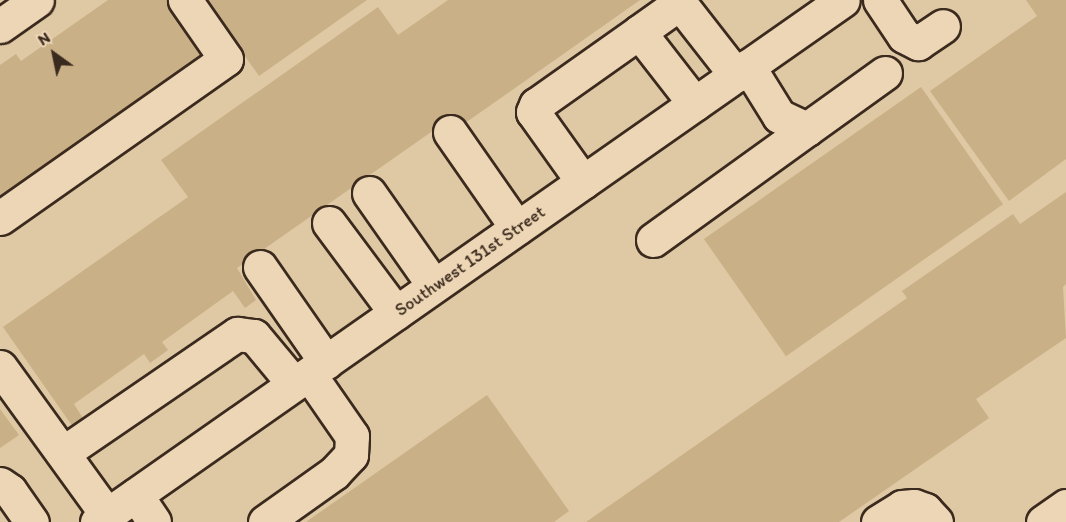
<!DOCTYPE html>
<html>
<head>
<meta charset="utf-8">
<style>
	body { margin:0 }
	#map { position:relative; width:1066px; height:522px; overflow:hidden; background:#edd6b5; font-family:Itim,sans-serif }
	div>[style] { position:absolute }
	.built>* { inset:0; background:#dfc8a4; transform-origin:0 0 }
	.building>* { inset:0; background:#cab087; transform-origin:0 0 }
	.roads { filter:drop-shadow(2px 0 #3b2a1e) drop-shadow(-2px 0 #3b2a1e) drop-shadow(0 2px #3b2a1e) drop-shadow(0 -2px #3b2a1e) }
	.minor>* { height:33px; margin:-16.5px; padding:0 16.5px; transform-origin:16.5px; border-radius:16.5px; background:#edd6b5 }
	span { translate:-50% -50%; white-space:nowrap; text-align:center; line-height:1.15; -webkit-text-stroke:4.5px #edd6b5; paint-order:stroke }
	.street-label { font-size:18px; color:#3b2a1e }
	.north { position:absolute; left:24px; top:24px; width:60px; height:60px; -webkit-text-stroke:4px #edd6b5; paint-order:stroke; rotate:327deg; font-size:16px; font-weight:700; line-height:24px; text-align:center; color:#3b2a1e }
	.north::after { content:''; display:block; margin:auto; width:21px; height:27px; background:#3b2a1e; clip-path:polygon(50% 0,100% 100%,50% 72%,0 100%) }
</style>
</head>
<body>
<div id="map">
	<div class="built">
		<i style="left:0;top:0;width:1066px;height:522px"></i>
	</div>
	<div class="building">
		<i style="clip-path:polygon(108px 0,167px 0,206px 56px,0 201px,0 65px,16px 54px,21px 61px)"></i>
		<i style="clip-path:polygon(205px 0,367px 0,259px 76px)"></i>
		<i style="clip-path:polygon(448px 0,640px 0,461px 126px,454px 116px,237px 268px,256px 300px,245px 308px,233px 291px,162px 342px,168px 350px,150px 363px,144px 354px,74px 404px,84px 420px,73px 427px,3px 327px,188px 197px,161px 160px,378px 7px,398px 35px)"></i>
		<i style="clip-path:polygon(1026px 0,1066px 0,1066px 159px,1009px 201px,930px 91px,1037px 16px)"></i>
		<i style="left:921px;top:87px;width:143px;height:265px;rotate:55deg"></i>
		<i style="clip-path:polygon(1066px 192px,1066px 284px,1063px 287px,1066px 338px,976px 399px,989px 418px,839px 522px,586px 522px,907px 298px,902px 291px,1013px 214px,1020px 224px)"></i>
		<i style="clip-path:polygon(487px 395px,569px 511px,554px 522px,306px 522px)"></i>
		<i style="clip-path:polygon(0 409px,19px 435px,0 448px)"></i>
	</div>
	<div class="roads">
		<div class="minor">
			<i style="left:880px;top:0;width:43px;rotate:56.3deg"></i>
			<i style="left:904px;top:36px;width:16px;rotate:27deg"></i>
			<i style="left:918px;top:43px;width:30px;rotate:-34deg"></i>
			<i style="left:0;top:26px;width:45px;rotate:-35.1deg"></i>
			<i style="left:639px;top:32px;width:47px;rotate:-35.4deg"></i>
			<i style="left:677px;top:5px;width:5px;rotate:11deg"></i>
			<i style="left:682px;top:6px;width:88px;rotate:52deg"></i>
			<i style="left:748px;top:66px;width:59px;rotate:58.2deg"></i>
			<i style="left:779px;top:116px;width:31px;rotate:25deg"></i>
			<i style="left:807px;top:129px;width:96px;rotate:-35.7deg"></i>
			<i style="left:450px;top:132px;width:117px;rotate:55.1deg"></i>
			<i style="left:583px;top:182px;width:86px;rotate:-125.5deg"></i>
			<i style="left:533px;top:112px;width:8px;rotate:-67deg"></i>
			<i style="left:536px;top:105px;width:126px;rotate:-35.3deg"></i>
			<i style="left:639px;top:32px;width:91px;rotate:52.1deg"></i>
			<i style="left:369px;top:193px;width:113px;rotate:55deg"></i>
			<i style="left:0;top:218px;width:276px;rotate:-35.1deg"></i>
			<i style="left:226px;top:59px;width:72px;rotate:-124.8deg"></i>
			<i style="left:329px;top:223px;width:112px;rotate:53.3deg"></i>
			<i style="left:653px;top:240px;width:190px;rotate:-35.8deg"></i>
			<i style="left:260px;top:267px;width:116px;rotate:55.2deg"></i>
			<i style="left:0;top:367px;width:183px;rotate:54.1deg"></i>
			<i style="left:63px;top:453px;width:211px;rotate:-34.4deg"></i>
			<i style="left:237px;top:334px;width:17px;rotate:7deg"></i>
			<i style="left:254px;top:336px;width:62px;rotate:50.2deg"></i>
			<i style="left:0;top:484px;width:12px;rotate:35deg"></i>
			<i style="left:10px;top:491px;width:38px;rotate:55deg"></i>
			<i style="left:136px;top:495px;width:32px;rotate:56deg"></i>
			<i style="left:97px;top:522px;width:910px;rotate:-34.98deg"></i>
			<i style="left:265px;top:522px;width:85px;rotate:-35.4deg"></i>
			<i style="left:334px;top:473px;width:25px;rotate:-47deg"></i>
			<i style="left:351px;top:455px;width:19px;rotate:-87deg"></i>
			<i style="left:352px;top:436px;width:75px;rotate:-124.7deg"></i>
			<i style="left:878px;top:522px;width:28px;rotate:-32deg"></i>
			<i style="left:902px;top:507px;width:12px;rotate:-5deg"></i>
			<i style="left:914px;top:506px;width:12px;rotate:20deg"></i>
			<i style="left:925px;top:510px;width:16px;rotate:47deg"></i>
			<i style="left:1043px;top:522px;width:28px;rotate:-35deg"></i>
		</div>
	</div>
	<div class="street-label">
		<span style="left:470px;top:261px;rotate:-35deg">Southwest 131st Street</span>
	</div>
	<div class="north">N</div>
</div>
</body>
</html>
